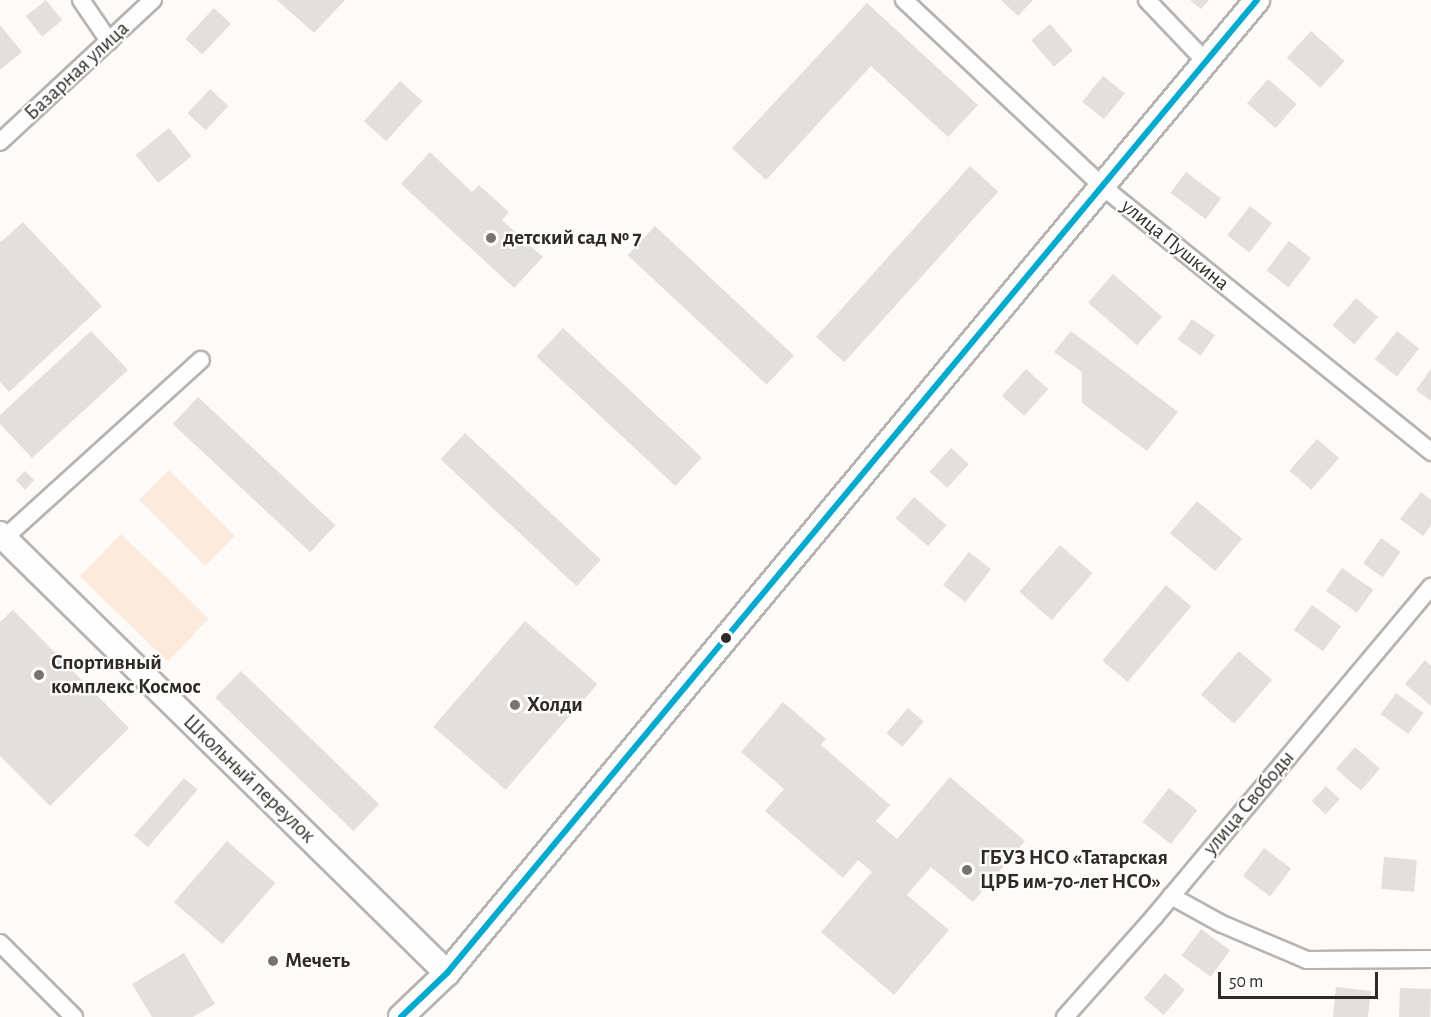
<!DOCTYPE html>
<html>
<head>
<meta charset="utf-8">
<style>
	body { margin:0 }
	#map { position:relative; width:1431px; height:1017px; overflow:hidden; background:#fdfaf7; font-family:"Alegreya Sans",sans-serif }
	div>[style] { position:absolute }
	.green>* { inset:0; background:#fcebdc; transform-origin:0 0 }
	.building>* { inset:0; background:#e3dfdc; transform-origin:0 0 }
	.roads { filter:drop-shadow(2px 0 #b7b3b0) drop-shadow(-2px 0 #b7b3b0) drop-shadow(0 2px #b7b3b0) drop-shadow(0 -2px #b7b3b0) }
	.street>* { height:16px; margin:-8px; padding:0 8px; transform-origin:8px; border-radius:8px; background:#fffefe }
	.secondary>* { height:24px; margin:-12px; padding:0 12px; transform-origin:12px; border-radius:12px; background:#fffefe }
	.bus-1>* { height:6px; margin:-3px; padding:0 3px; transform-origin:3px; border-radius:3px; background:#00a9ce }
	.dots>* { width:16px; height:16px; translate:-50% -50%; box-sizing:border-box; border:3px solid #fff; border-radius:50% }
	span { translate:-50% -50%; white-space:nowrap; text-align:center; line-height:1.15; -webkit-text-stroke:4.5px #fff; paint-order:stroke }
	.street-label { font-size:21px; color:#2f2a26 }
	.poi-label { font-size:21px; color:#2f2a26; font-weight:700 }
	.left { translate:0 -50%; text-align:left }
	.scale { position:absolute; left:1218px; top:972px; width:160px; height:27px; box-sizing:border-box; border:3px solid #2f2a26; border-top:0; padding-left:8px; font-size:18px; line-height:21px; white-space:nowrap; color:#2f2a26; -webkit-text-stroke:4px #fff; paint-order:stroke }
</style>
</head>
<body>
<div id="map">
	<div class="green">
		<i style="left:169px;top:470px;width:93px;height:42px;rotate:45deg"></i>
		<i style="left:121px;top:534px;width:122px;height:59px;rotate:44deg"></i>
	</div>
	<div class="building">
		<i style="left:46px;top:0;width:26px;height:26px;rotate:51deg"></i>
		<i style="clip-path:polygon(277px 0,345px 0,314px 33px)"></i>
		<i style="clip-path:polygon(1001px 0,1033px 0,1018px 16px)"></i>
		<i style="clip-path:polygon(1190px 0,1209px 0,1201px 9px)"></i>
		<i style="clip-path:polygon(867px 3px,978px 105px,948px 137px,871px 66px,766px 180px,732px 148px)"></i>
		<i style="left:214px;top:8px;width:23px;height:42px;rotate:43deg"></i>
		<i style="left:1050px;top:24px;width:35px;height:25px;rotate:49deg"></i>
		<i style="clip-path:polygon(0 25px,22px 52px,0 70px)"></i>
		<i style="left:1311px;top:31px;width:45px;height:36px;rotate:42deg"></i>
		<i style="left:1103px;top:76px;width:28px;height:33px;rotate:39deg"></i>
		<i style="left:1268px;top:79px;width:38px;height:32px;rotate:41deg"></i>
		<i style="left:400px;top:81px;width:30px;height:54px;rotate:42deg"></i>
		<i style="left:210px;top:89px;width:25px;height:33px;rotate:43deg"></i>
		<i style="left:169px;top:128px;width:36px;height:43px;rotate:51deg"></i>
		<i style="clip-path:polygon(430px 152px,472px 192px,479px 185px,509px 212px,502px 220px,543px 257px,514px 288px,401px 184px)"></i>
		<i style="left:970px;top:166px;width:38px;height:230px;rotate:42deg"></i>
		<i style="left:1186px;top:172px;width:44px;height:26px;rotate:37deg"></i>
		<i style="left:1250px;top:206px;width:28px;height:37px;rotate:38deg"></i>
		<i style="clip-path:polygon(23px 222px,102px 306px,9px 392px,0 382px,0 240px,1px 242px)"></i>
		<i style="left:655px;top:226px;width:190px;height:40px;rotate:43deg"></i>
		<i style="left:1289px;top:241px;width:28px;height:37px;rotate:38deg"></i>
		<i style="left:1113px;top:274px;width:65px;height:38px;rotate:41deg"></i>
		<i style="left:1356px;top:298px;width:29px;height:36px;rotate:41deg"></i>
		<i style="left:1192px;top:319px;width:28px;height:25px;rotate:35deg"></i>
		<i style="left:563px;top:328px;width:190px;height:39px;rotate:43deg"></i>
		<i style="clip-path:polygon(91px 331px,128px 370px,32px 458px,0 424px,0 415px)"></i>
		<i style="clip-path:polygon(1071px 331px,1178px 412px,1147px 451px,1082px 403px,1082px 372px,1054px 352px)"></i>
		<i style="left:1397px;top:331px;width:28px;height:36px;rotate:38deg"></i>
		<i style="left:1026px;top:369px;width:30px;height:36px;rotate:42deg"></i>
		<i style="clip-path:polygon(1431px 369px,1431px 401px,1416px 390px)"></i>
		<i style="left:198px;top:397px;width:188px;height:37px;rotate:43deg"></i>
		<i style="left:465px;top:433px;width:186px;height:36px;rotate:43deg"></i>
		<i style="left:1317px;top:439px;width:29px;height:42px;rotate:41deg"></i>
		<i style="left:951px;top:448px;width:24px;height:32px;rotate:42deg"></i>
		<i style="left:25px;top:471px;width:13px;height:13px;rotate:45deg"></i>
		<i style="clip-path:polygon(1421px 492px,1431px 500px,1431px 525px,1423px 536px,1400px 519px)"></i>
		<i style="left:914px;top:497px;width:43px;height:28px;rotate:41deg"></i>
		<i style="left:1197px;top:501px;width:59px;height:42px;rotate:40deg"></i>
		<i style="left:1381px;top:538px;width:24px;height:31px;rotate:35deg"></i>
		<i style="left:1060px;top:545px;width:43px;height:62px;rotate:41deg"></i>
		<i style="left:969px;top:552px;width:28px;height:42px;rotate:38deg"></i>
		<i style="left:1342px;top:568px;width:38px;height:28px;rotate:35deg"></i>
		<i style="left:1166px;top:585px;width:33px;height:99px;rotate:40deg"></i>
		<i style="left:1312px;top:605px;width:36px;height:31px;rotate:36deg"></i>
		<i style="clip-path:polygon(13px 610px,129px 728px,50px 806px,0 756px,0 622px)"></i>
		<i style="left:525px;top:621px;width:96px;height:140px;rotate:41deg"></i>
		<i style="left:1239px;top:651px;width:44px;height:58px;rotate:41deg"></i>
		<i style="clip-path:polygon(1425px 660px,1431px 666px,1431px 706px,1405px 684px)"></i>
		<i style="left:241px;top:671px;width:192px;height:37px;rotate:44deg"></i>
		<i style="left:1396px;top:693px;width:34px;height:26px;rotate:36deg"></i>
		<i style="clip-path:polygon(783px 702px,826px 739px,821px 745px,890px 805px,876px 821px,897px 839px,950px 777px,1025px 841px,973px 902px,931px 867px,907px 895px,949px 930px,894px 995px,821px 932px,872px 872px,858px 860px,843px 878px,765px 811px,784px 789px,741px 752px)"></i>
		<i style="left:908px;top:708px;width:21px;height:33px;rotate:41deg"></i>
		<i style="left:1355px;top:747px;width:33px;height:29px;rotate:41deg"></i>
		<i style="left:184px;top:778px;width:18px;height:76px;rotate:41deg"></i>
		<i style="left:1326px;top:786px;width:19px;height:21px;rotate:43deg"></i>
		<i style="left:1169px;top:788px;width:36px;height:43px;rotate:38deg"></i>
		<i style="left:227px;top:841px;width:64px;height:81px;rotate:41deg"></i>
		<i style="left:1264px;top:848px;width:34px;height:35px;rotate:37deg"></i>
		<i style="left:1384px;top:857px;width:33px;height:32px;rotate:5deg"></i>
		<i style="left:1201px;top:929px;width:36px;height:33px;rotate:36deg"></i>
		<i style="clip-path:polygon(184px 953px,215px 1004px,193px 1017px,152px 1017px,132px 984px)"></i>
		<i style="left:1165px;top:973px;width:26px;height:33px;rotate:40deg"></i>
		<i style="clip-path:polygon(1336px 987px,1371px 991px,1368px 1017px,1333px 1017px)"></i>
		<i style="left:1400px;top:988px;width:31px;height:29px;rotate:2deg"></i>
	</div>
	<div class="roads">
		<div class="street">
			<i style="left:81px;top:0;width:50px;rotate:55.7deg"></i>
			<i style="left:904px;top:0;width:273px;rotate:43.2deg"></i>
			<i style="left:1103px;top:187px;width:422px;rotate:38.9deg"></i>
			<i style="left:1147px;top:0;width:84px;rotate:46.4deg"></i>
			<i style="left:0;top:142px;width:209px;rotate:-42.9deg"></i>
			<i style="left:0;top:542px;width:271px;rotate:-42.2deg"></i>
			<i style="left:1171px;top:896px;width:58px;rotate:28.8deg"></i>
			<i style="left:1222px;top:924px;width:92px;rotate:23deg"></i>
			<i style="left:1307px;top:960px;width:124px;rotate:-0.5deg"></i>
			<i style="left:0;top:943px;width:105px;rotate:45deg"></i>
			<i style="left:1065px;top:1017px;width:134px;rotate:-48.3deg"></i>
			<i style="left:1154px;top:917px;width:431px;rotate:-50deg"></i>
		</div>
		<div class="secondary">
			<i style="left:0;top:534px;width:627px;rotate:44.48deg"></i>
			<i style="left:401px;top:1017px;width:64px;rotate:-43.7deg"></i>
			<i style="left:447px;top:973px;width:1266px;rotate:-50.22deg"></i>
		</div>
	</div>
	<div class="bus-1">
		<i style="left:401px;top:1017px;width:64px;rotate:-43.7deg"></i>
		<i style="left:447px;top:973px;width:1266px;rotate:-50.22deg"></i>
	</div>
	<div class="dots">
		<i style="left:491px;top:238px;background:#77736f"></i>
		<i style="left:726px;top:638px;background:#2f2a26"></i>
		<i style="left:39px;top:675px;background:#77736f"></i>
		<i style="left:515px;top:705px;background:#77736f"></i>
		<i style="left:967px;top:870px;background:#77736f"></i>
		<i style="left:273px;top:961px;background:#77736f"></i>
	</div>
	<div class="street-label">
		<span style="left:77px;top:71px;rotate:-43deg">Базарная улица</span>
		<span style="left:1175px;top:245px;rotate:39deg">улица Пушкина</span>
		<span style="left:249px;top:779px;rotate:44deg">Школьный переулок</span>
		<span style="left:1249px;top:803px;rotate:-50deg">улица Свободы</span>
	</div>
	<div class="poi-label">
		<span class="left" style="left:503px;top:238px">детский сад № 7</span>
		<span class="left" style="left:51px;top:675px">Спортивный<br>комплекс Космос</span>
		<span class="left" style="left:527px;top:705px">Холди</span>
		<span class="left" style="left:980px;top:870px">ГБУЗ НСО «Татарская<br>ЦРБ им-70-лет НСО»</span>
		<span class="left" style="left:285px;top:961px">Мечеть</span>
	</div>
	<div class="scale">50 m</div>
</div>
</body>
</html>
